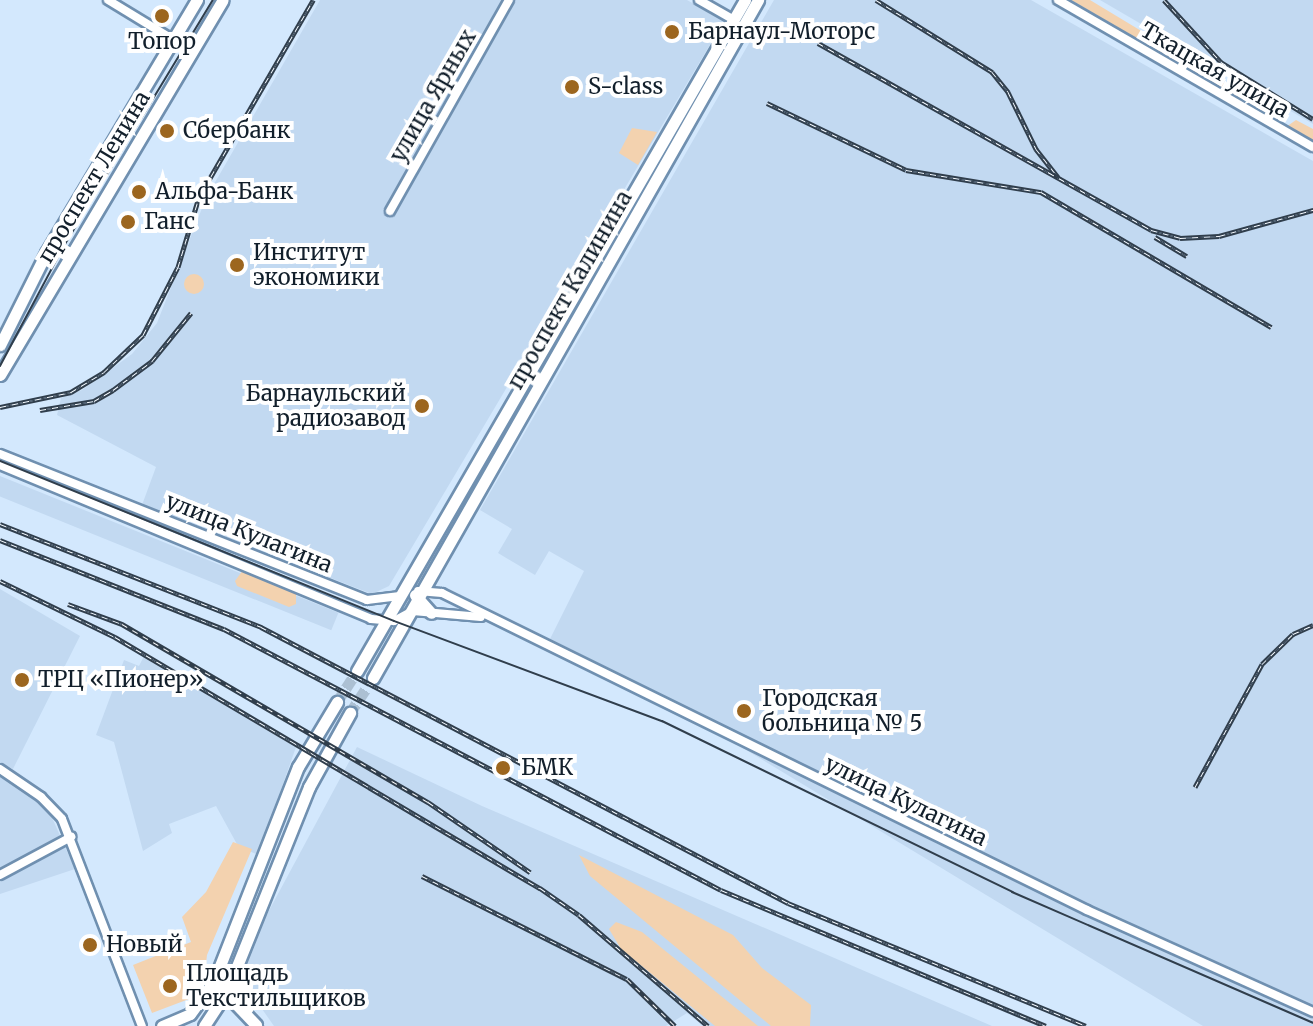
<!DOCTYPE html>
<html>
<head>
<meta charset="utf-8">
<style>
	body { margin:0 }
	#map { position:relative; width:1313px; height:1026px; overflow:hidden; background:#d3e8fd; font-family:Merriweather,serif }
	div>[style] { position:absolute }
	.built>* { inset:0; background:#c2d9f1; transform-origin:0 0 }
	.green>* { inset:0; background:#f3d2af }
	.round { border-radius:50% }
	.major-tunnel>* { height:11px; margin-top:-5.5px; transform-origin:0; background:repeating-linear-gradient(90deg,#acc0d3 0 11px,transparent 0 16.5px) }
	.roads { filter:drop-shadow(2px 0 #7090b0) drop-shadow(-2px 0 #7090b0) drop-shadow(0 2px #7090b0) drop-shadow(0 -2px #7090b0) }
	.minor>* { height:8px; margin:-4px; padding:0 4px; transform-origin:4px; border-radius:4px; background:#fff }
	.major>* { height:11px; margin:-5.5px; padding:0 5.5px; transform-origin:5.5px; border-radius:5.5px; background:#fff }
	.tram>* { height:2px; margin:-1px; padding:0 1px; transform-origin:1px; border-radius:1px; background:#303e4c }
	.rail>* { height:5px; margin-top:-2.5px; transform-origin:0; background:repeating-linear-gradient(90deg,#fff 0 6px,#303e4c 0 12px); box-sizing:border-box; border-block:2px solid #303e4c }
	.dots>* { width:22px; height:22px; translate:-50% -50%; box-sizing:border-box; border:4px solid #fff; border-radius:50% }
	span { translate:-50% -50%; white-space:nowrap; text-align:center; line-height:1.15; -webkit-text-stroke:8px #fff; paint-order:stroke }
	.poi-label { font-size:22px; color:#121f2b }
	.left { translate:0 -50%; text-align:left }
	.right { translate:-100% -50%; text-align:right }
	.street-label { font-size:22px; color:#121f2b }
</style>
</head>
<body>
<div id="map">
	<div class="built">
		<i style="clip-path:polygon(320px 0,687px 0,724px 21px,389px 586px,372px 594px,142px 505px,156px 467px,57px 415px,61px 398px,82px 390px,132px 354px,157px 323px,206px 198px)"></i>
		<i style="clip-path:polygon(774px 0,1031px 0,1313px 161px,1313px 1026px,1203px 1026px,617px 672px,550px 639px,584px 571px,549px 551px,535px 575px,498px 553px,512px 529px,480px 510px)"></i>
		<i style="clip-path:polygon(1100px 0,1313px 0,1313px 124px)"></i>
		<i style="left:0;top:476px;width:365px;height:19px;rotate:22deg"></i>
		<i style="clip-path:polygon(0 589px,80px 636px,13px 769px,0 762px)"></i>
		<i style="clip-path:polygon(144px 656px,296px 747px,258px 855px,238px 846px,216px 806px,169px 824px,172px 833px,143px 851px,114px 742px,96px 735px,124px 660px,139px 666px)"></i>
		<i style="clip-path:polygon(357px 747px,482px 806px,992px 1026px,703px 1026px,687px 1013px,666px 1026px,274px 1026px,236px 972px)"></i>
		<i style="clip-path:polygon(0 773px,49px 811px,75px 869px,0 894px)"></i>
	</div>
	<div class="green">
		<i style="clip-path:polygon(1071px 0,1090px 0,1143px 32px,1143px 39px,1152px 37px,1180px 52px,1185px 61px,1193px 60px,1219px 81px,1275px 110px,1273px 118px)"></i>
		<i style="clip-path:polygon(1296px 120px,1313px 129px,1313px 142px,1286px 127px)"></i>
		<i style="clip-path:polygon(632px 128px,657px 132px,638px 165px,619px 153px)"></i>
		<i class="round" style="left:184px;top:274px;width:20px;height:20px"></i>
		<i style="clip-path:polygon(243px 570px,296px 592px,296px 604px,289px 607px,237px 586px,235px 581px)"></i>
		<i style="clip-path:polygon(233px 842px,252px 849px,207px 955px,204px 980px,189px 999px,152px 1013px,133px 965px,191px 942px,182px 917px,206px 892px)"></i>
		<i style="clip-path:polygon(579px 855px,733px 935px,762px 968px,811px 1005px,810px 1026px,771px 1026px,590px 876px)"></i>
		<i style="clip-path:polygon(616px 922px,642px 932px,758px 1026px,715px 1026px,621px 949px,609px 929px)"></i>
	</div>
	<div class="major-tunnel">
		<i style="left:337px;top:702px;width:37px;rotate:-57deg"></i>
		<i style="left:350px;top:713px;width:42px;rotate:-56.7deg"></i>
	</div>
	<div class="roads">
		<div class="minor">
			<i style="left:108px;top:0;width:98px;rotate:31.3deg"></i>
			<i style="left:699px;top:0;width:40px;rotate:29.7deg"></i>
			<i style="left:1058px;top:0;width:294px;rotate:30deg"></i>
			<i style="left:390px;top:211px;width:242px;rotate:-60.6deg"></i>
			<i style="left:0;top:454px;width:395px;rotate:21.7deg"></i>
			<i style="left:367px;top:600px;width:35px;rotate:-7deg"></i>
			<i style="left:0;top:465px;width:402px;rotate:22.5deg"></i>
			<i style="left:371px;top:619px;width:23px;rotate:5deg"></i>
			<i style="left:394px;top:621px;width:21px;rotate:-28deg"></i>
			<i style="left:413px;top:611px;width:68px;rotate:5deg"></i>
			<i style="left:418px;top:591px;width:24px;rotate:5deg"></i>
			<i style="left:442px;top:593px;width:719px;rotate:26.17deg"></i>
			<i style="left:1087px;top:910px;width:248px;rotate:24.3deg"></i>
			<i style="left:0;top:769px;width:50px;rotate:34.3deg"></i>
			<i style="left:41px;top:797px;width:30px;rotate:46deg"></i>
			<i style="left:62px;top:819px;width:222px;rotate:68.9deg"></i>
			<i style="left:0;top:875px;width:81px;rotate:-28.2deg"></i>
		</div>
		<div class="major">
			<i style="left:0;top:345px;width:103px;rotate:-63.4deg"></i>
			<i style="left:46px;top:253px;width:295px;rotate:-59.2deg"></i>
			<i style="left:0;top:375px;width:436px;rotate:-59.3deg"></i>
			<i style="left:415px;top:595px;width:24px;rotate:48deg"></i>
			<i style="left:357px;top:671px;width:775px;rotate:-59.96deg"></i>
			<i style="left:373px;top:678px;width:780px;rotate:-60.41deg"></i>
			<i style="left:234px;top:974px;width:37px;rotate:71deg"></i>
			<i style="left:214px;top:981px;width:61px;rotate:46.3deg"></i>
			<i style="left:162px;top:1026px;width:30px;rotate:-23deg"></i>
			<i style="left:190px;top:1014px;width:41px;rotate:-54deg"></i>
			<i style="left:214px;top:981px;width:230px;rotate:-68.6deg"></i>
			<i style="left:298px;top:767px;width:76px;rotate:-59deg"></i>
			<i style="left:204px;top:1026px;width:42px;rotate:-56.7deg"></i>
			<i style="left:227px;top:991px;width:220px;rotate:-68.1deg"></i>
			<i style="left:309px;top:787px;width:85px;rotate:-61deg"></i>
		</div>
	</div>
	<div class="tram">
		<i style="left:0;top:366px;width:138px;rotate:-62deg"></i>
		<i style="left:65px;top:244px;width:285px;rotate:-58.8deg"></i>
		<i style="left:0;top:461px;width:425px;rotate:22.1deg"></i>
		<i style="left:394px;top:621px;width:286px;rotate:20.5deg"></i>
		<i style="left:662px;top:721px;width:390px;rotate:26deg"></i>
		<i style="left:1012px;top:892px;width:328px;rotate:23.5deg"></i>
	</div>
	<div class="rail">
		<i style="left:876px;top:0;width:137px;rotate:31.8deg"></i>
		<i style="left:992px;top:72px;width:26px;rotate:51deg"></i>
		<i style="left:1008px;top:92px;width:64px;rotate:63.8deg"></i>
		<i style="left:1036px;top:149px;width:36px;rotate:52deg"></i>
		<i style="left:1164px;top:0;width:84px;rotate:47.4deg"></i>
		<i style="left:1221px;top:62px;width:108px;rotate:31.8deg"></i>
		<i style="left:818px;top:43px;width:382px;rotate:29.3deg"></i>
		<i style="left:1151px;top:230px;width:30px;rotate:15deg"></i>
		<i style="left:1180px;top:238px;width:39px;rotate:-3deg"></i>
		<i style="left:1219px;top:236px;width:98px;rotate:-15.5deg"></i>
		<i style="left:767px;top:103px;width:154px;rotate:25.7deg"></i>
		<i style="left:906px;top:170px;width:137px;rotate:9.3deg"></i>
		<i style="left:1041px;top:192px;width:267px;rotate:30.4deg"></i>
		<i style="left:1155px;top:237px;width:37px;rotate:31deg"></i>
		<i style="left:0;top:407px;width:73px;rotate:-11.9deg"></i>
		<i style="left:71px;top:392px;width:39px;rotate:-31deg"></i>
		<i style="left:104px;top:372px;width:54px;rotate:-43.5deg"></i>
		<i style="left:143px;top:335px;width:76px;rotate:-62.8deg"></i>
		<i style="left:178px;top:267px;width:73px;rotate:-73.3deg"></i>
		<i style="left:199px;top:197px;width:228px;rotate:-59.9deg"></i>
		<i style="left:40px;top:410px;width:55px;rotate:-9.5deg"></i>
		<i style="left:94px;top:401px;width:22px;rotate:-30deg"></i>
		<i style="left:113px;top:390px;width:49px;rotate:-36.6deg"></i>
		<i style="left:152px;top:361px;width:62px;rotate:-50.9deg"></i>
		<i style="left:0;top:524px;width:281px;rotate:21.5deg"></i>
		<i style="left:261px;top:627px;width:595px;rotate:27.64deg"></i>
		<i style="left:788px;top:903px;width:322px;rotate:22.4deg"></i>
		<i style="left:0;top:540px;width:241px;rotate:21.7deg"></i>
		<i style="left:224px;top:629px;width:561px;rotate:27.71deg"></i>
		<i style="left:721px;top:890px;width:352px;rotate:22.7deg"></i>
		<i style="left:0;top:581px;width:128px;rotate:26deg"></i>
		<i style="left:115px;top:637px;width:494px;rotate:30.6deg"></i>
		<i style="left:540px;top:888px;width:47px;rotate:34.7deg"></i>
		<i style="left:579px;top:915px;width:170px;rotate:40.7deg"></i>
		<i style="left:68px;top:604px;width:58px;rotate:20.3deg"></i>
		<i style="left:122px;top:624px;width:354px;rotate:30.2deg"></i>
		<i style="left:428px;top:802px;width:124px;rotate:34.5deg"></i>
		<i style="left:1195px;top:787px;width:140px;rotate:-61.4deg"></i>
		<i style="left:1262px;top:664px;width:43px;rotate:-44.1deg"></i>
		<i style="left:1293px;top:634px;width:22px;rotate:-24deg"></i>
		<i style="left:422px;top:876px;width:229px;rotate:26.7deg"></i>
		<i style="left:627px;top:979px;width:67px;rotate:44.4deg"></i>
	</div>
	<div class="dots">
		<i style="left:162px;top:16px;background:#9c661f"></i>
		<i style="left:672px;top:32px;background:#9c661f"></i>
		<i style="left:572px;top:87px;background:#9c661f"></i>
		<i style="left:167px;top:131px;background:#9c661f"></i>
		<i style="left:139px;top:192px;background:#9c661f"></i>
		<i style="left:128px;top:222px;background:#9c661f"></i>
		<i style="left:237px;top:265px;background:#9c661f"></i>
		<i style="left:422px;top:406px;background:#9c661f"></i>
		<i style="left:22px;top:680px;background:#9c661f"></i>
		<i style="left:744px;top:711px;background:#9c661f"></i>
		<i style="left:503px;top:768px;background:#9c661f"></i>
		<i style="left:90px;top:945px;background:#9c661f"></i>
		<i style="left:170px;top:986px;background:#9c661f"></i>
	</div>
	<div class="poi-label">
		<span class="left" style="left:688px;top:32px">Барнаул-Моторс</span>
		<span style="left:162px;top:42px">Топор</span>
		<span class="left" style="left:588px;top:87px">S-class</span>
		<span class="left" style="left:183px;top:131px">Сбербанк</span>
		<span class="left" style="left:155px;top:192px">Альфа-Банк</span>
		<span class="left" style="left:144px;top:222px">Ганс</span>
		<span class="left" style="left:253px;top:265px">Институт<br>экономики</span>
		<span class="right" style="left:406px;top:406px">Барнаульский<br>радиозавод</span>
		<span class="left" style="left:38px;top:680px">ТРЦ «Пионер»</span>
		<span class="left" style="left:762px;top:711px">Городская<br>больница № 5</span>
		<span class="left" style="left:521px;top:768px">БМК</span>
		<span class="left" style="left:106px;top:945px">Новый</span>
		<span class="left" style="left:186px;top:986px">Площадь<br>Текстильщиков</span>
	</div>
	<div class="street-label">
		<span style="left:1215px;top:70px;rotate:30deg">Ткацкая улица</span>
		<span style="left:433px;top:96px;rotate:-60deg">улица Ярных</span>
		<span style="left:94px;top:177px;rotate:-59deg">проспект Ленина</span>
		<span style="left:570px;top:290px;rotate:-60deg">проспект Калинина</span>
		<span style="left:249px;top:533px;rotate:22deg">улица Кулагина</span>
		<span style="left:906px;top:801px;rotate:26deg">улица Кулагина</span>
	</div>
</div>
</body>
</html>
